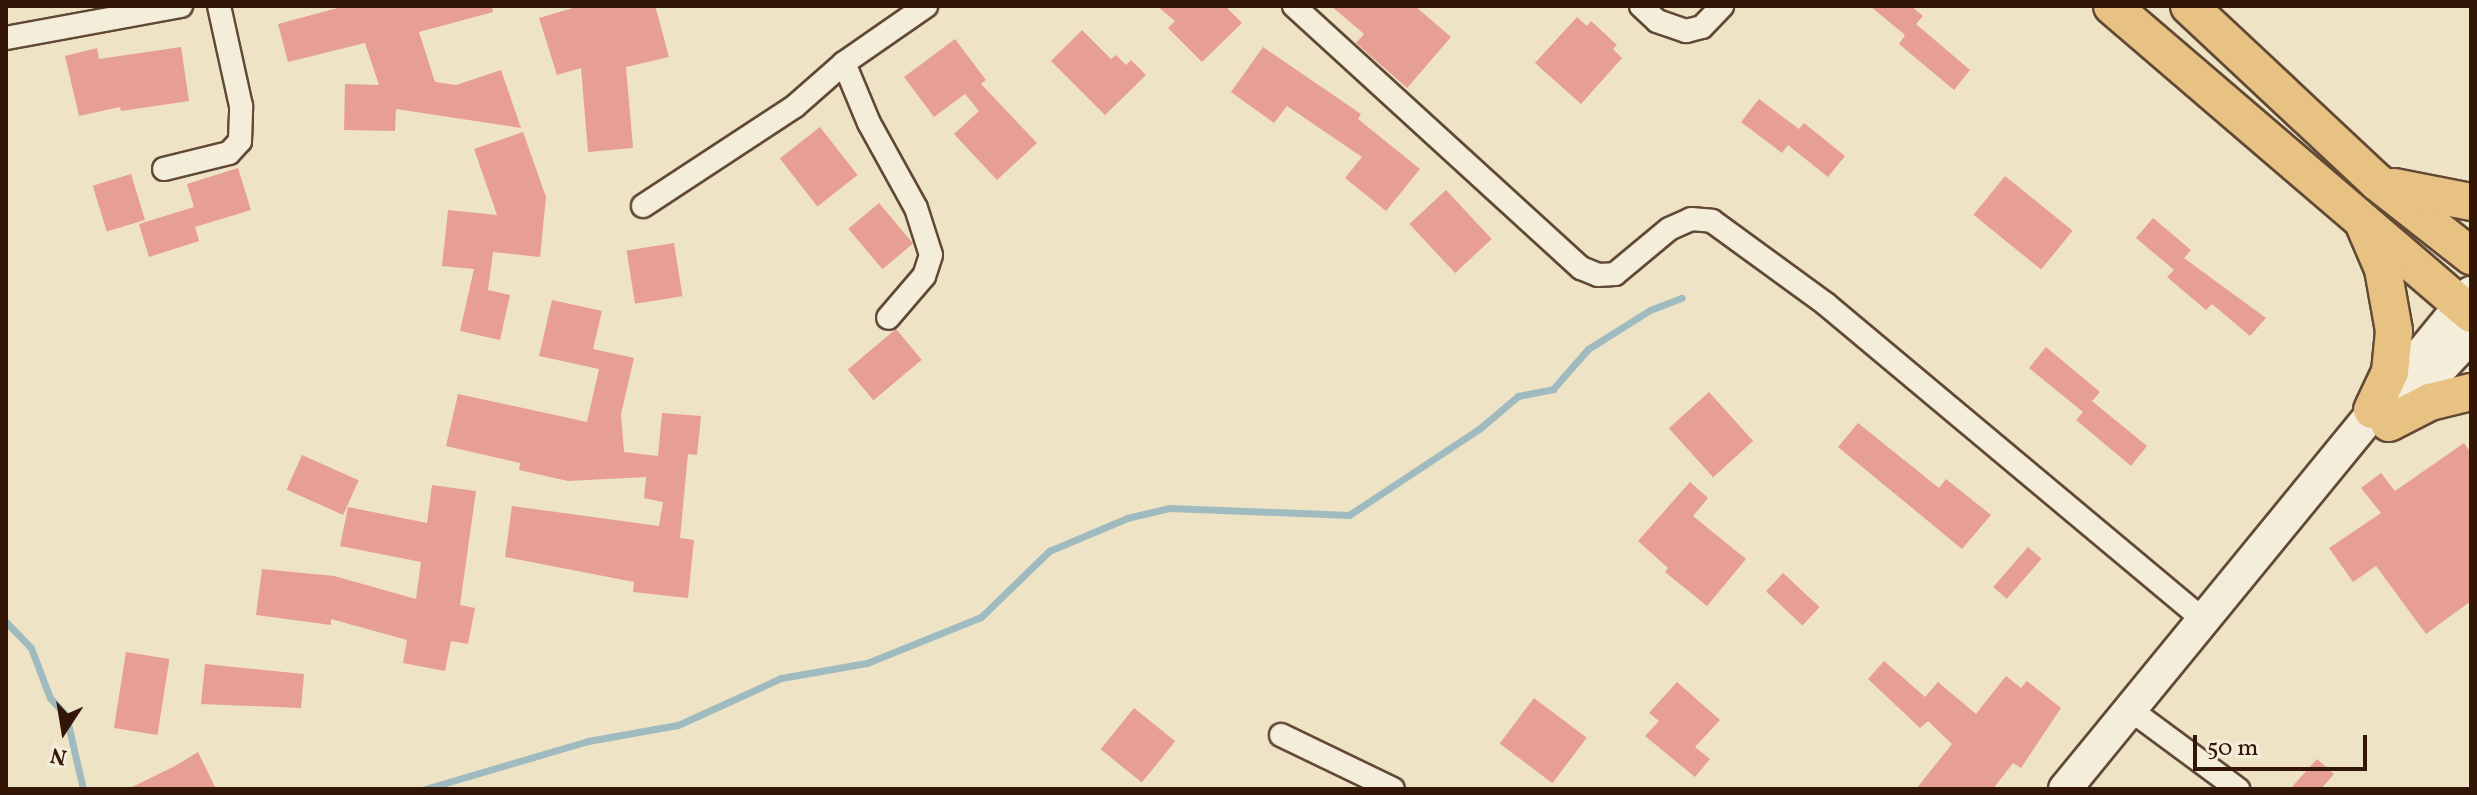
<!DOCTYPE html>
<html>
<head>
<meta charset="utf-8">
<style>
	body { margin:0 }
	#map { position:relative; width:2477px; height:795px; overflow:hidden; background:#eee3c5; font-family:Vollkorn,serif }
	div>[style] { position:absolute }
	.stream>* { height:7px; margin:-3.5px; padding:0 3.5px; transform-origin:3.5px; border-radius:3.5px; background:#a0bbc0 }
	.building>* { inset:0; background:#e89f93; transform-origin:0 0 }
	.roads { filter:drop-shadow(2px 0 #624936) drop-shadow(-2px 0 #624936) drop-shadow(0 2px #624936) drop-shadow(0 -2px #624936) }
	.street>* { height:22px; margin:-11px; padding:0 11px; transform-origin:11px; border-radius:11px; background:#f4edd9 }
	.secondary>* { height:32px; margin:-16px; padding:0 16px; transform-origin:16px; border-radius:16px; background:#f4edd9 }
	.primary>* { height:36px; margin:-18px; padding:0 18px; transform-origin:18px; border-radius:18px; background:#e7c282 }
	span { translate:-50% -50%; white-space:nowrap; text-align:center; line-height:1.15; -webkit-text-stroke:6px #f4edd9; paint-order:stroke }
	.frame { position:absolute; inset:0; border:8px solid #341607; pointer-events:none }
	.north { position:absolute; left:24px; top:691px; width:80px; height:80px; -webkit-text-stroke:6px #f4edd9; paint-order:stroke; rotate:192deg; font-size:22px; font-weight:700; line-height:32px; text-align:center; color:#341607 }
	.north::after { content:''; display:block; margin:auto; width:28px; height:36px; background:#341607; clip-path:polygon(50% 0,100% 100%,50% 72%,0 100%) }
	.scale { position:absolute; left:2193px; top:735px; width:174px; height:36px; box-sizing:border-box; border:4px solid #341607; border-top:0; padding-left:10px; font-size:24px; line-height:28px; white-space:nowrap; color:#341607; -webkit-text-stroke:6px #f4edd9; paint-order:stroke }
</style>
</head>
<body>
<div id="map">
	<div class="stream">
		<i style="left:6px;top:622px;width:36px;rotate:46deg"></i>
		<i style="left:31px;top:648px;width:53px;rotate:69.2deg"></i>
		<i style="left:50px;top:698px;width:23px;rotate:47deg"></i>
		<i style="left:66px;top:715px;width:76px;rotate:77.1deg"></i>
		<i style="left:425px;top:789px;width:170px;rotate:-16.4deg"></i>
		<i style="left:588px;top:741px;width:91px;rotate:-10.1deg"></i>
		<i style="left:678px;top:725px;width:113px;rotate:-24.5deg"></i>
		<i style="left:781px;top:678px;width:87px;rotate:-9.9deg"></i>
		<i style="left:867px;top:663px;width:123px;rotate:-22deg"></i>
		<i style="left:981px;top:617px;width:95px;rotate:-44.1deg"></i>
		<i style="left:1049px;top:551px;width:85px;rotate:-22.9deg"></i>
		<i style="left:1127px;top:518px;width:43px;rotate:-13.4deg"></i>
		<i style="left:1169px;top:508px;width:180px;rotate:2.2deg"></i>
		<i style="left:1349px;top:515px;width:156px;rotate:-33.5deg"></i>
		<i style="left:1479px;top:429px;width:51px;rotate:-40.2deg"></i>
		<i style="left:1518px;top:396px;width:36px;rotate:-11deg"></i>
		<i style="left:1553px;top:389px;width:53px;rotate:-48.8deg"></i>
		<i style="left:1588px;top:349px;width:73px;rotate:-32.2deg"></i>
		<i style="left:1650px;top:310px;width:34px;rotate:-21deg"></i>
	</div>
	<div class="building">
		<i style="clip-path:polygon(345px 6px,492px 6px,493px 12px,419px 32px,435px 82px,456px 85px,501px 70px,521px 128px,396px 109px,395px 131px,344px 130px,345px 84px,379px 85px,365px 43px,288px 62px,278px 24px)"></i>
		<i style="clip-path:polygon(580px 6px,655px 6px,658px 16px,669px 57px,626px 67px,633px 148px,588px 152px,581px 68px,557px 75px,539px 18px)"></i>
		<i style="clip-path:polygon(1157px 6px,1225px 6px,1242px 23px,1202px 62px,1168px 28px,1175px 21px)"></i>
		<i style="clip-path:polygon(1331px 6px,1415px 6px,1451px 37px,1407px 88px,1356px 43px,1364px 34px)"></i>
		<i style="clip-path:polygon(1870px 6px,1911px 6px,1923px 16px,1916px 24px,1970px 70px,1954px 90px,1899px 44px,1905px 35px)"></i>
		<i style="clip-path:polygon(1577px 17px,1587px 26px,1591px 21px,1617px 45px,1613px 49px,1622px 58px,1581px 104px,1535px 63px)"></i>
		<i style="clip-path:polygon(1082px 30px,1111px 59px,1116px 55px,1126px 65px,1131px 60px,1146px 75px,1105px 115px,1051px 61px)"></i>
		<i style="clip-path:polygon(955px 39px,986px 80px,981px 84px,1037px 143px,997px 180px,954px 134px,979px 111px,965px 94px,934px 117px,904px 77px)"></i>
		<i style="clip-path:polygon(181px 47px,189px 101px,121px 111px,120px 107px,79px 116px,65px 56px,97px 48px,99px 59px)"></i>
		<i style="clip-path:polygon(1263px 47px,1361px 114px,1358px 119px,1420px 169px,1386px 211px,1345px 178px,1362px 157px,1287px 106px,1274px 123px,1231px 92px)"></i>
		<i style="clip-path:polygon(1759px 99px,1799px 129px,1804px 123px,1845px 156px,1828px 177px,1788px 145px,1782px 153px,1741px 122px)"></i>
		<i style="left:820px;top:127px;width:61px;height:51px;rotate:52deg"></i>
		<i style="clip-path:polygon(523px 132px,546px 197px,540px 257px,493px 252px,488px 290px,510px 295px,500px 340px,460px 331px,474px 269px,442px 266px,448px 210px,497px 215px,474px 149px)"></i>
		<i style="clip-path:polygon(238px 168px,251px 210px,195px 227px,199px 241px,149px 257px,139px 224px,194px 207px,187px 184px)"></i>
		<i style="left:131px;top:174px;width:48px;height:40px;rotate:73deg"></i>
		<i style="left:2005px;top:176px;width:87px;height:50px;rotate:39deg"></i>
		<i style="left:1446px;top:190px;width:67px;height:50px;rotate:47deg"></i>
		<i style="left:879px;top:203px;width:53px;height:40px;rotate:50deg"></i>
		<i style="clip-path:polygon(2153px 218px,2191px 250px,2184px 258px,2266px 318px,2250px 336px,2212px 304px,2206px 310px,2167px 277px,2174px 270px,2136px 238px)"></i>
		<i style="left:674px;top:243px;width:54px;height:48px;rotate:81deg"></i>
		<i style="clip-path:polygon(552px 300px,602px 311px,593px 349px,634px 358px,621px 414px,624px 452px,658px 456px,662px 413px,701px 416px,697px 455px,688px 454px,680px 538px,694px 540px,688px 598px,633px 592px,634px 582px,505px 557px,512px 506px,659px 526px,663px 502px,644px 498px,646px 477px,568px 481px,519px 470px,520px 463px,446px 446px,458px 394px,587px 422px,599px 369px,539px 356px)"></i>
		<i style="left:896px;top:329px;width:40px;height:63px;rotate:50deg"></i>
		<i style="clip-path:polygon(2046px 347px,2100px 392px,2092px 401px,2147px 446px,2131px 466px,2076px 420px,2083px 412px,2029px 368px)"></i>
		<i style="left:1709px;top:392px;width:66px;height:54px;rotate:48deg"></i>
		<i style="clip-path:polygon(1858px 423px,1939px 488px,1946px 479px,1991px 515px,1962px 549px,1838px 447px)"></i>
		<i style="clip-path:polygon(2464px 443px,2471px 453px,2471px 601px,2426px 634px,2376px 566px,2353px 582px,2329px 548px,2381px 513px,2361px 488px,2381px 473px,2395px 491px)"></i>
		<i style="left:302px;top:455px;width:62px;height:38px;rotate:24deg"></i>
		<i style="clip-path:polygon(1690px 482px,1708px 498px,1693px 516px,1746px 559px,1707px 606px,1665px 572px,1668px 568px,1638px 541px)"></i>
		<i style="clip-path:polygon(432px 485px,476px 491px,460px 605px,475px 608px,468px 644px,451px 641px,445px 671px,403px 663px,407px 640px,331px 619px,331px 625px,256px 615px,262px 569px,334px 576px,416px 599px,421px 562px,340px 546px,348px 507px,427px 523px)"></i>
		<i style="left:2028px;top:547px;width:18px;height:53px;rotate:41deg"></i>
		<i style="left:1783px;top:573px;width:50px;height:25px;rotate:43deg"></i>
		<i style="left:126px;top:652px;width:44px;height:77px;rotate:9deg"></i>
		<i style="clip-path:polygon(1884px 661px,1925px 697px,1938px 682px,1976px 714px,2006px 676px,2021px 688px,2027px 681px,2061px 708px,2021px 768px,2013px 763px,1993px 789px,1916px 789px,1952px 744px,1928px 721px,1920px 728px,1868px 679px)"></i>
		<i style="clip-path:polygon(205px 664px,304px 674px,301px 708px,201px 704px)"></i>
		<i style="clip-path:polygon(1677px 682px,1720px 720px,1695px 747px,1710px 759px,1695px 777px,1645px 736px,1659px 721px,1649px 713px)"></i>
		<i style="left:1534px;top:698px;width:66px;height:57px;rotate:37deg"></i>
		<i style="left:1134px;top:708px;width:53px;height:53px;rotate:39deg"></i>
		<i style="clip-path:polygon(198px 752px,216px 789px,128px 789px,175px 766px)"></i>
		<i style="clip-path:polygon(2317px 759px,2334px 774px,2321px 789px,2290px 789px)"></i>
	</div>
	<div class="roads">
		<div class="street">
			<i style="left:1294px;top:6px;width:389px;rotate:42.4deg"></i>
			<i style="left:1581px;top:268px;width:18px;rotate:22deg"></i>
			<i style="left:1598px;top:275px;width:17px;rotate:-3deg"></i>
			<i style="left:1615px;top:274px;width:70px;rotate:-39.8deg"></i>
			<i style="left:1669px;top:229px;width:24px;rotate:-24deg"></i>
			<i style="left:1691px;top:219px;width:21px;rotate:5deg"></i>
			<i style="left:1712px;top:221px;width:142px;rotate:36.1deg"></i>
			<i style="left:1827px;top:305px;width:488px;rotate:39.9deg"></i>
			<i style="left:1641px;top:6px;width:22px;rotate:43deg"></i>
			<i style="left:1657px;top:21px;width:31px;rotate:19deg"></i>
			<i style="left:1686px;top:31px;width:16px;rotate:-14deg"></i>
			<i style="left:1702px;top:27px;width:29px;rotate:-46deg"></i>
			<i style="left:6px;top:38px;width:178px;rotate:-10.4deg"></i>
			<i style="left:844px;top:63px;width:100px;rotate:-34.8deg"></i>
			<i style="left:164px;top:169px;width:67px;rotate:-13.8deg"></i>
			<i style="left:229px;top:153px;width:16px;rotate:-47deg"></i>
			<i style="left:240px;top:141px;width:35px;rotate:-88deg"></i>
			<i style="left:241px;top:106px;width:102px;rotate:-102.4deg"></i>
			<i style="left:643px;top:206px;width:181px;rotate:-33.3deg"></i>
			<i style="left:794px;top:107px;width:67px;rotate:-41.3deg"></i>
			<i style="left:844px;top:63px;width:65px;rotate:67.4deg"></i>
			<i style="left:869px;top:123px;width:97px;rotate:61.1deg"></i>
			<i style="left:916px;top:208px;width:49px;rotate:72.3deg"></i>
			<i style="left:931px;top:255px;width:22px;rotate:108deg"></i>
			<i style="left:924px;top:276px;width:55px;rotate:130.6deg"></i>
			<i style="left:2128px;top:708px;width:137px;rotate:36.4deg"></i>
			<i style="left:1281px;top:735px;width:124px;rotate:25.7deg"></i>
		</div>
		<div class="secondary">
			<i style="left:2397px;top:415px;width:108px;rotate:-46.9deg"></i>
			<i style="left:2065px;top:789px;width:641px;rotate:-50.7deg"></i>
		</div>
		<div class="primary">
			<i style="left:2112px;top:6px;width:473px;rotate:40.6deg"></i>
			<i style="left:2189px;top:6px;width:258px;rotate:43.1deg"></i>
			<i style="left:2377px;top:182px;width:120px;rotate:38.2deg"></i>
			<i style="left:2394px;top:187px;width:78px;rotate:11deg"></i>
			<i style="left:2365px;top:227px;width:46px;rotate:66.8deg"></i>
			<i style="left:2383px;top:269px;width:63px;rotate:79.9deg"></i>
			<i style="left:2394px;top:331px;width:41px;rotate:95.6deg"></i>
			<i style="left:2390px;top:372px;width:42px;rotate:115.3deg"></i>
			<i style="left:2389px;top:423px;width:46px;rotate:-27.1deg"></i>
			<i style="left:2430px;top:402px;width:42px;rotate:-13.7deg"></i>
		</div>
	</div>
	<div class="frame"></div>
	<div class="north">N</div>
	<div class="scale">50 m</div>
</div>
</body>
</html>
